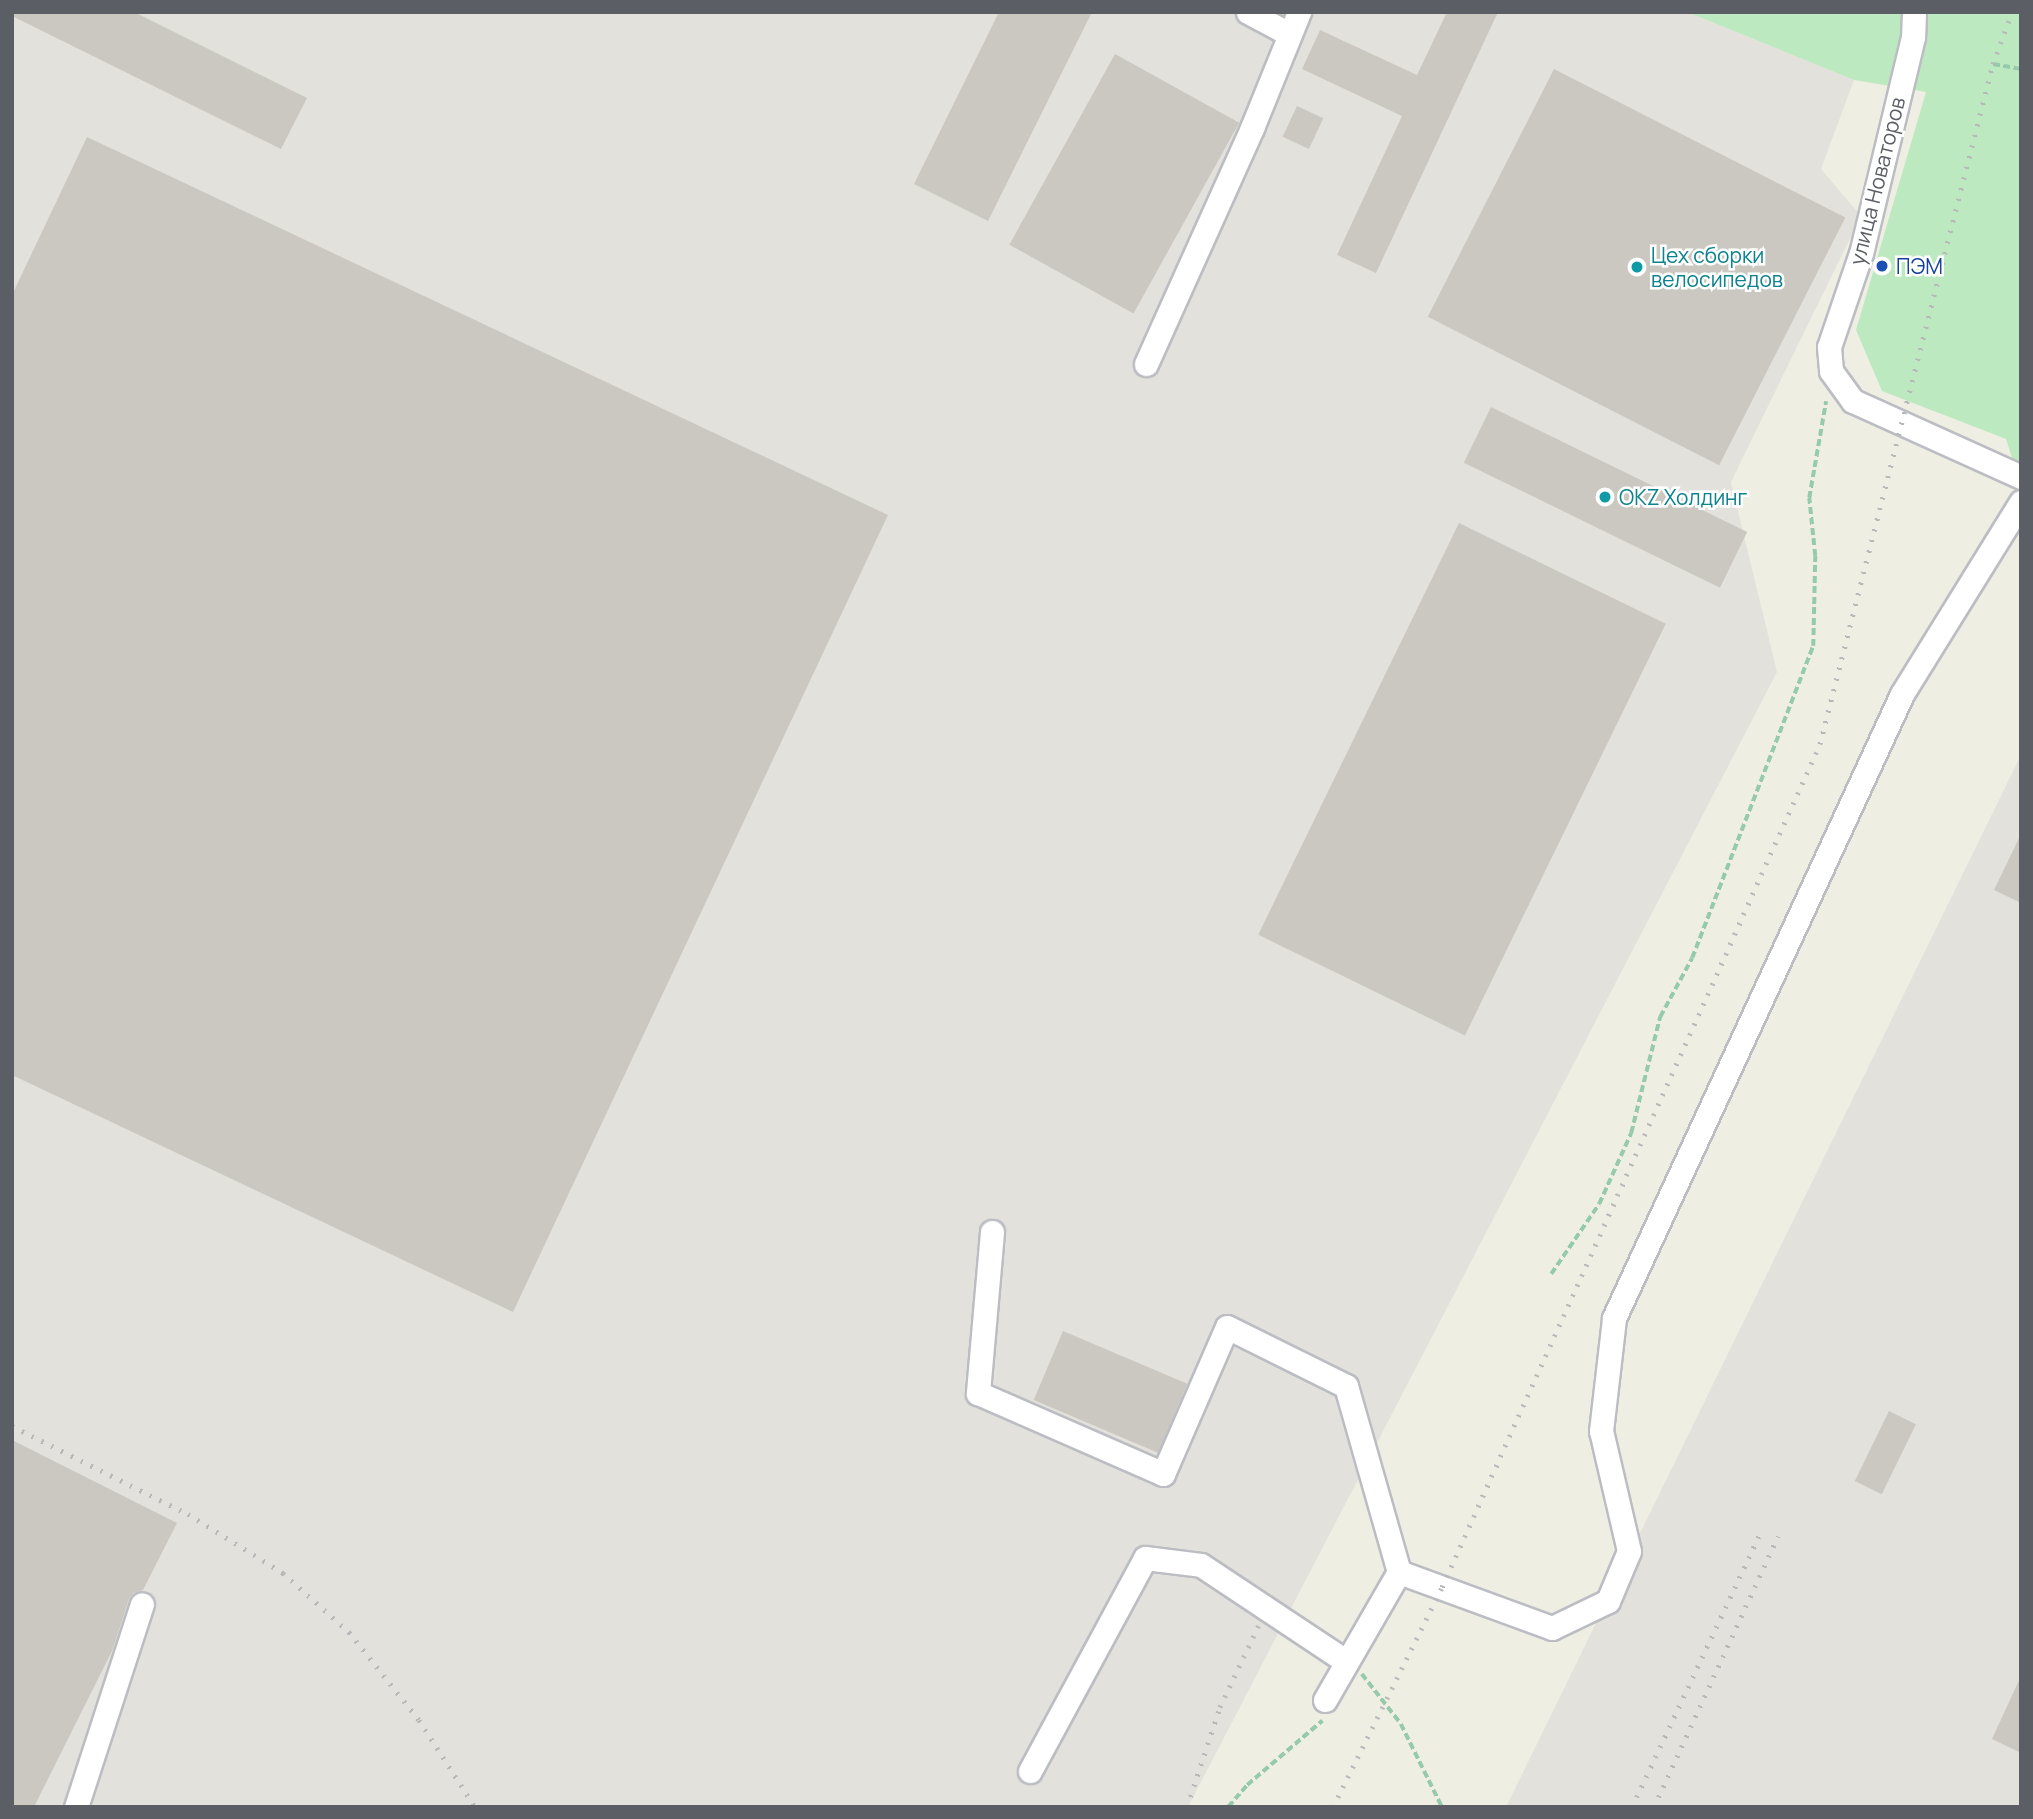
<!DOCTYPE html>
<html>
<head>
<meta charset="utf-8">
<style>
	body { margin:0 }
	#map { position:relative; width:2033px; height:1819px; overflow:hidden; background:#efeee3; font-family:Manrope,sans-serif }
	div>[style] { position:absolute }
	.industrial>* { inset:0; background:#e3e1db }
	.green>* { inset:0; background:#bde9c1 }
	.building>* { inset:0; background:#cac8c0; transform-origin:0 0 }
	.path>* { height:3.5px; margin-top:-1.75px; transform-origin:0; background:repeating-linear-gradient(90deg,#95caaa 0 7px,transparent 0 10.5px) }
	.roads { filter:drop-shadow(2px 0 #bbbdc3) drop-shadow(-2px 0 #bbbdc3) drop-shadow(0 2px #bbbdc3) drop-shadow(0 -2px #bbbdc3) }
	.minor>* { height:23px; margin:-11.5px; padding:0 11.5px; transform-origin:11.5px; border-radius:11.5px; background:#fff }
	.rail>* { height:5px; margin-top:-2.5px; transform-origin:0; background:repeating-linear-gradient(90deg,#b7b8b8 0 2px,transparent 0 11px) }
	.dots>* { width:19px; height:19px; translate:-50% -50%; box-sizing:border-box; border:4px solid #fff; border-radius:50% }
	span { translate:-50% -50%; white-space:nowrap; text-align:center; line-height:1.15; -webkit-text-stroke:5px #fff; paint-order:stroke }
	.street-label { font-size:21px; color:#5b5f65 }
	.culture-label { font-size:21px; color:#0d838f }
	.left { translate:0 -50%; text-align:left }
	.transit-label { font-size:21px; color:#164399 }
	.frame { position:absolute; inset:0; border:14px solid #5b5f65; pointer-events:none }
</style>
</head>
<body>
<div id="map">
	<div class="industrial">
		<i style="clip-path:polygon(12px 12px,1687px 12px,1854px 80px,1821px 169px,1861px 216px,1731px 482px,1777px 672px,1188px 1807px,12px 1807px)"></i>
		<i style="clip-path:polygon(2021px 755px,2021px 1807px,1506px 1807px)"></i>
	</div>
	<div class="green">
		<i style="clip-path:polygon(1687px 12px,2021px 12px,2021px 486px,2006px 439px,1882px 391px,1856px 330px,1926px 92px,1854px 80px)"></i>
	</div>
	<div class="building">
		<i style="clip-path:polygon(12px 12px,134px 12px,307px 98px,281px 149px,12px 16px)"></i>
		<i style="clip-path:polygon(999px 12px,1092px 12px,988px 221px,914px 184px)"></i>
		<i style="clip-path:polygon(1447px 12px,1498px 12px,1376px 273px,1337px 255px,1402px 116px,1302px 69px,1320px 30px,1417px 75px)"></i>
		<i style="left:1115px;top:54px;width:142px;height:218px;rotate:29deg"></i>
		<i style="left:1554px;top:69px;width:327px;height:278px;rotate:27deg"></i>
		<i style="left:1297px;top:106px;width:29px;height:34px;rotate:25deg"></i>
		<i style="clip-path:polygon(87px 137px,888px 515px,513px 1312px,12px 1075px,12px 295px)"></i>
		<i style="left:1491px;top:407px;width:285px;height:62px;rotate:26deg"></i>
		<i style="left:1459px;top:523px;width:230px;height:458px;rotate:26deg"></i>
		<i style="clip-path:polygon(2021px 834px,2021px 903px,1994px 890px)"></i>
		<i style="left:1063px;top:1331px;width:135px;height:75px;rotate:23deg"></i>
		<i style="left:1889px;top:1411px;width:30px;height:78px;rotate:26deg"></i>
		<i style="clip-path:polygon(12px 1440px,177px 1523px,143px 1590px,133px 1593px,129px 1599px,112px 1651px,34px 1807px,12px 1807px)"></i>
		<i style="clip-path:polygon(2021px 1676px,2021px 1753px,1992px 1739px)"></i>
	</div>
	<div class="path">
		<i style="left:1993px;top:64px;width:28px;rotate:10deg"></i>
		<i style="left:1551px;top:1274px;width:85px;rotate:-55.6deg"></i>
		<i style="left:1599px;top:1204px;width:78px;rotate:-65.7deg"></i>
		<i style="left:1631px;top:1133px;width:120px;rotate:-76deg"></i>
		<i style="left:1660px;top:1017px;width:67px;rotate:-61.5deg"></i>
		<i style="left:1692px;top:958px;width:335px;rotate:-68.8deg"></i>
		<i style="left:1813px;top:646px;width:90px;rotate:-88.7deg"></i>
		<i style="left:1815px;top:556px;width:58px;rotate:-95.9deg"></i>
		<i style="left:1809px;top:498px;width:98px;rotate:-80.1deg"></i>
		<i style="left:1362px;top:1674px;width:63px;rotate:52deg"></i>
		<i style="left:1401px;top:1724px;width:93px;rotate:63.7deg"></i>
		<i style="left:1228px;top:1807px;width:29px;rotate:-49deg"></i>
		<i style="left:1247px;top:1785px;width:99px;rotate:-40.5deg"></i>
	</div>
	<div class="roads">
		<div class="minor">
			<i style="left:1248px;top:12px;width:47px;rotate:28.2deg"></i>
			<i style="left:1914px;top:12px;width:25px;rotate:92deg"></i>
			<i style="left:1913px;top:37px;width:222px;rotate:103.5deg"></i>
			<i style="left:1861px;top:253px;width:99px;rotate:108.8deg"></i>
			<i style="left:1829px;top:347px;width:24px;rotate:85deg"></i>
			<i style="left:1831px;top:371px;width:37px;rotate:54deg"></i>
			<i style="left:1853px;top:401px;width:184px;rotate:24.3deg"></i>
			<i style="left:1146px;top:364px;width:259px;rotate:-65.8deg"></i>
			<i style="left:1252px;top:128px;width:125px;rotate:-67.9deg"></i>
			<i style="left:992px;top:1232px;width:162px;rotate:95deg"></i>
			<i style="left:978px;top:1393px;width:202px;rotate:23.6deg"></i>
			<i style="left:1163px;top:1474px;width:160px;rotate:-66.5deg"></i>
			<i style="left:1227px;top:1327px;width:133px;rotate:26.4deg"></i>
			<i style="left:1346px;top:1386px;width:193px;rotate:74.1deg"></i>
			<i style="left:1325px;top:1700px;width:148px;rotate:-60deg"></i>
			<i style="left:1399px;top:1572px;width:163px;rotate:20.1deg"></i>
			<i style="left:1552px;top:1628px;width:62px;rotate:-25.7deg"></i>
			<i style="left:1608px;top:1601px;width:54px;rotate:-67.2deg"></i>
			<i style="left:1629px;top:1551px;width:123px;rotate:-103.1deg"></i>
			<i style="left:1601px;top:1431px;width:114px;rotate:-83.4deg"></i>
			<i style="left:1614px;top:1318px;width:687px;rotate:-65.22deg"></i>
			<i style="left:1902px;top:694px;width:226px;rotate:-58.2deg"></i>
			<i style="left:1030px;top:1771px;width:242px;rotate:-61.6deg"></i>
			<i style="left:1145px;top:1558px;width:56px;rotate:7.1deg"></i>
			<i style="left:1201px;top:1565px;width:175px;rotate:33.6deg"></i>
			<i style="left:76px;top:1807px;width:213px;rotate:-72deg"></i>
		</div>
	</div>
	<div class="rail">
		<i style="left:12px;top:1426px;width:197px;rotate:26.6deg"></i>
		<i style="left:188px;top:1514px;width:112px;rotate:31.8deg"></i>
		<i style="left:283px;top:1573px;width:89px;rotate:41.8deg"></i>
		<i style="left:349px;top:1632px;width:112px;rotate:51.5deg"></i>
		<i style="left:419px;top:1720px;width:103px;rotate:57.2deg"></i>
		<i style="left:1187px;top:1807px;width:105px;rotate:-71.7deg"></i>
		<i style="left:1220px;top:1707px;width:98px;rotate:-64.7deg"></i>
		<i style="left:1333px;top:1807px;width:246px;rotate:-63.6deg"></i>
		<i style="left:1442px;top:1587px;width:924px;rotate:-65.85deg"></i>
		<i style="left:1820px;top:744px;width:702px;rotate:-75.73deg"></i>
		<i style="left:1993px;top:64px;width:55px;rotate:-69.9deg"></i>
		<i style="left:1632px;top:1807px;width:306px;rotate:-64.9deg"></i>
		<i style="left:1654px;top:1807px;width:298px;rotate:-65.4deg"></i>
	</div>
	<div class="dots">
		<i style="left:1882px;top:266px;background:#1a4fb4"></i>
		<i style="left:1637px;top:267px;background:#0f9aa8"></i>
		<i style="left:1605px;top:497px;background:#0f9aa8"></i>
	</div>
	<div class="street-label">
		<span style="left:1877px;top:181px;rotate:-76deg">улица Новаторов</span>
	</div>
	<div class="culture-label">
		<span class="left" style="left:1651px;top:267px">Цех сборки<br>велосипедов</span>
		<span class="left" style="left:1619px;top:497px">OKZ Холдинг</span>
	</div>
	<div class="transit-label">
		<span class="left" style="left:1896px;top:266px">ПЭМ</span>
	</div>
	<div class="frame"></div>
</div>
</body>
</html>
